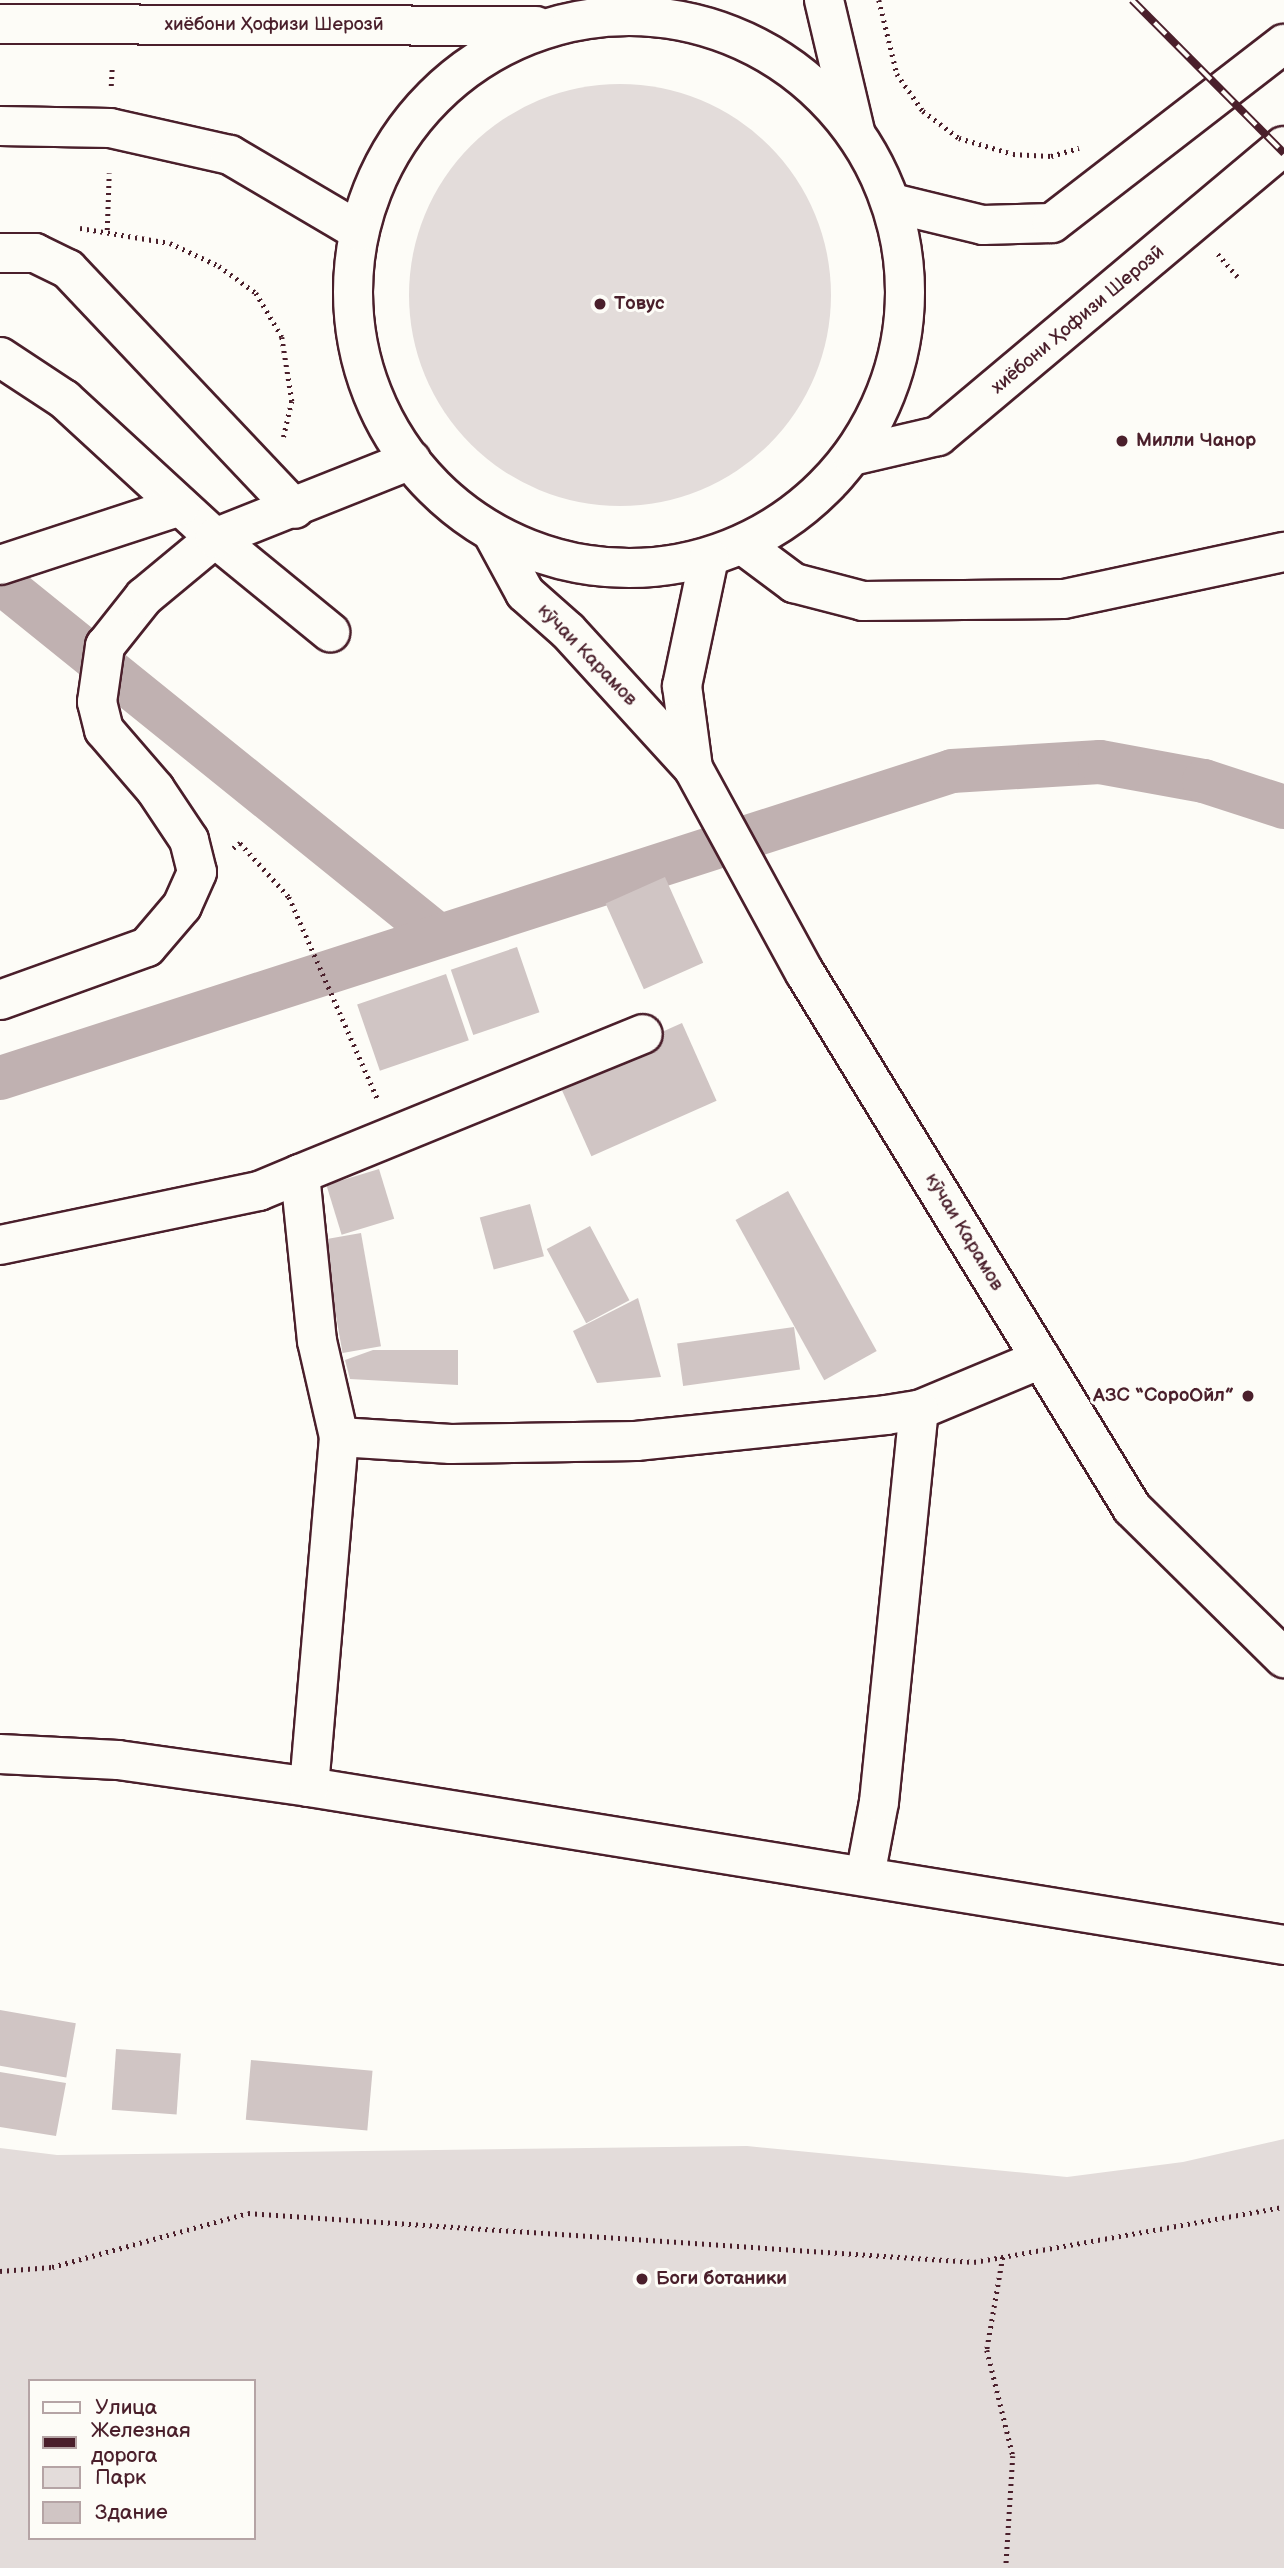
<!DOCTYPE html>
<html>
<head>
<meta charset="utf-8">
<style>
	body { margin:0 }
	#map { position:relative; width:1284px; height:2568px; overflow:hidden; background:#fdfcf7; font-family:"Balsamiq Sans",sans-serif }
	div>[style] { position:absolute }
	.green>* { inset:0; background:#e3dcda }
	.round { border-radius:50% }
	.canal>* { height:44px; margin:-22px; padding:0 22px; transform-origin:22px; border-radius:22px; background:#c0b1b1 }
	.building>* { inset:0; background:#d0c5c4; transform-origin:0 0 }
	.path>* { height:4.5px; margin-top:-2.25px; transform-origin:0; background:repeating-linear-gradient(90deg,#4a1f2b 0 2px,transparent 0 7px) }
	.roads { filter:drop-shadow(2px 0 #4a1f2b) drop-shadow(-2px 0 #4a1f2b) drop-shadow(0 2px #4a1f2b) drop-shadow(0 -2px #4a1f2b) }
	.minor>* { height:38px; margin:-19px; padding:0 19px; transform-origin:19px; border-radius:19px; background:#fdfcf7 }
	.major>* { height:38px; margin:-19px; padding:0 19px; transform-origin:19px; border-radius:19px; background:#fdfcf7 }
	.major>.ring { margin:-19px; padding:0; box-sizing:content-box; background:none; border:38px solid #fdfcf7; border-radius:50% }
	.rail>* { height:8px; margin-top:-4px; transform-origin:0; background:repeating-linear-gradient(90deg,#fdfcf7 0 16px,#4a1f2b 0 32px); box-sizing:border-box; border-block:2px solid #4a1f2b }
	.dots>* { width:19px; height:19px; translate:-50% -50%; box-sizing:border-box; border:4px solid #fdfcf7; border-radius:50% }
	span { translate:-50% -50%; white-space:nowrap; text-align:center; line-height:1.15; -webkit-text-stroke:6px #fdfcf7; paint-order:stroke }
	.street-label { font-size:19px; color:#4a1f2b }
	.poi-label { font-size:19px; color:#4a1f2b; font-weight:700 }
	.left { translate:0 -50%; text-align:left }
	.right { translate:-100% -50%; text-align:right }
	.legend { position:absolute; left:28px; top:2379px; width:228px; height:161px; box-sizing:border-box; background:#fdfcf7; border:2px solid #b5a4a5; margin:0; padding:9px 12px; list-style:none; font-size:21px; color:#4a1f2b }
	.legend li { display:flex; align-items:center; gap:14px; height:35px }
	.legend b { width:35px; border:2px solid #b5a4a5 }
</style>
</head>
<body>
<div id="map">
	<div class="green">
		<i class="round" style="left:409px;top:84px;width:422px;height:422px"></i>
		<i style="clip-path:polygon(evenodd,1284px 2139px,1284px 2568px,0 2568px,0 2148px,57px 2155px,747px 2146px,1067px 2177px,1183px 2162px,1284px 2139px,30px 2381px,254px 2381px,254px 2538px,30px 2538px,30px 2381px)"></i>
	</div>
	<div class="canal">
		<i style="left:0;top:582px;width:564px;rotate:38.88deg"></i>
		<i style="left:0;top:1078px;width:1000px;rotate:-17.87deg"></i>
		<i style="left:952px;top:771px;width:148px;rotate:-3.5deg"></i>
		<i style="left:1100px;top:762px;width:106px;rotate:10.4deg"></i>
		<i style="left:1204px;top:781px;width:84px;rotate:18deg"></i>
	</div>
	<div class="building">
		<i style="left:665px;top:877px;width:94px;height:65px;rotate:66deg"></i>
		<i style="left:517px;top:947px;width:69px;height:70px;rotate:71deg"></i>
		<i style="left:446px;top:974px;width:70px;height:94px;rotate:71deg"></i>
		<i style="left:682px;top:1023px;width:85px;height:137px;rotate:66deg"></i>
		<i style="left:379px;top:1169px;width:52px;height:55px;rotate:73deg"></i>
		<i style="left:788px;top:1191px;width:183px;height:60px;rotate:61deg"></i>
		<i style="left:530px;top:1204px;width:54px;height:52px;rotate:75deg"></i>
		<i style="left:590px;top:1226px;width:84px;height:49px;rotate:62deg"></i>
		<i style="left:361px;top:1233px;width:115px;height:39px;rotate:80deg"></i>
		<i style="clip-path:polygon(638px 1298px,661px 1377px,597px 1383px,573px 1331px)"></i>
		<i style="left:794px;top:1327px;width:43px;height:118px;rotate:82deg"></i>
		<i style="clip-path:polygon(373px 1350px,458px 1350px,458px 1385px,350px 1379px,345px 1360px)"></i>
		<i style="left:0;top:2010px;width:77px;height:55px;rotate:10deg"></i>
		<i style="left:116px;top:2049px;width:65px;height:61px;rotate:4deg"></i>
		<i style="left:251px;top:2060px;width:122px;height:60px;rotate:5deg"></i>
		<i style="clip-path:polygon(0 2072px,66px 2083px,56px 2136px,0 2127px)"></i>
	</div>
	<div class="path">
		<i style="left:879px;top:0;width:76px;rotate:76.3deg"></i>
		<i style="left:897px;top:74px;width:45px;rotate:54.9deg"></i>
		<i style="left:923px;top:111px;width:45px;rotate:36.9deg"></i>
		<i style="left:959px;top:138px;width:56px;rotate:16.5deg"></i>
		<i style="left:1013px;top:154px;width:38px;rotate:3deg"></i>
		<i style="left:1051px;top:156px;width:29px;rotate:-16deg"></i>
		<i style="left:111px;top:86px;width:21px;rotate:-87deg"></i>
		<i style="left:80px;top:228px;width:91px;rotate:9.5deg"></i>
		<i style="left:170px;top:243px;width:54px;rotate:25.1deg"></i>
		<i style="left:219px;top:266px;width:46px;rotate:36.1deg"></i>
		<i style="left:256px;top:293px;width:51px;rotate:59.4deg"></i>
		<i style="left:282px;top:337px;width:65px;rotate:81.1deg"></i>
		<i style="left:292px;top:401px;width:37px;rotate:103deg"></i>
		<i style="left:107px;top:230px;width:57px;rotate:-88deg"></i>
		<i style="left:1218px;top:254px;width:30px;rotate:49deg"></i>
		<i style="left:233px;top:848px;width:9px;rotate:-36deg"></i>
		<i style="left:240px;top:843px;width:73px;rotate:47.8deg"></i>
		<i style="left:289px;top:897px;width:222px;rotate:66.3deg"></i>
		<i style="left:1003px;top:2257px;width:94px;rotate:99.8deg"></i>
		<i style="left:987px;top:2350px;width:109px;rotate:76.2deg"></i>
		<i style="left:1013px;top:2456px;width:112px;rotate:93.6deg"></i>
		<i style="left:0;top:2271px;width:52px;rotate:-4.4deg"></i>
		<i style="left:52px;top:2267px;width:203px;rotate:-15.4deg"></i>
		<i style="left:248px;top:2213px;width:728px;rotate:3.86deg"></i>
		<i style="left:974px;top:2262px;width:315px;rotate:-10.1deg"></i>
	</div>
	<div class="roads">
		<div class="minor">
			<i style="left:0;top:253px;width:35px"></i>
			<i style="left:35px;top:253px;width:37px;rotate:26deg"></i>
			<i style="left:68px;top:269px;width:330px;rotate:46.6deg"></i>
			<i style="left:0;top:357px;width:77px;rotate:33.3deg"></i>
			<i style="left:64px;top:399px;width:205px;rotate:42.6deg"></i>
			<i style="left:215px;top:538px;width:149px;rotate:39.3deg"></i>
			<i style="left:743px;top:545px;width:64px;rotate:36.7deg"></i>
			<i style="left:794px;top:583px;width:71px;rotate:14.6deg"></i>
			<i style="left:863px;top:601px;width:201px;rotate:-0.6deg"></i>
			<i style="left:1064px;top:599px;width:225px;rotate:-12.1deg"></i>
			<i style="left:0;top:565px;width:189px;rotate:-18.1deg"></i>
			<i style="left:0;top:1000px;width:156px;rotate:-19.8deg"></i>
			<i style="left:147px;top:947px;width:54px;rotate:-49.5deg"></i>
			<i style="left:182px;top:906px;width:37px;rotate:-66deg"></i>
			<i style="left:197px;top:872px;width:33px;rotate:-104deg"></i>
			<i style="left:189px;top:840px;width:61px;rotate:-123.7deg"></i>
			<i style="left:155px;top:789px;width:78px;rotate:-130.8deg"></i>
			<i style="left:104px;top:730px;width:29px;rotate:-104deg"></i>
			<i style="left:97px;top:702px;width:57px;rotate:-81.9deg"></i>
			<i style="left:105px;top:646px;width:63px;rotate:-51.5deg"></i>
			<i style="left:144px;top:597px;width:92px;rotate:-39.7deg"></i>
			<i style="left:215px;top:538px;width:211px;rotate:-21.7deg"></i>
			<i style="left:300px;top:1174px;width:370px;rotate:-22.2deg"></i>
			<i style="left:0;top:1245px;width:265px;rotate:-11.8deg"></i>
			<i style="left:259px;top:1191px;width:44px;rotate:-22.5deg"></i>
			<i style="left:300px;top:1174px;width:168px;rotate:84.2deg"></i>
			<i style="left:317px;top:1341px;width:98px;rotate:77.1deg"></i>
			<i style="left:0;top:1754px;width:118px;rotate:2.9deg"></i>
			<i style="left:118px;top:1760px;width:193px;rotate:8deg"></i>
			<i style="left:309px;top:1787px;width:988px;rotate:9.2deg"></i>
			<i style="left:309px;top:1787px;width:351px;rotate:-85.1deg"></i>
			<i style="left:339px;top:1437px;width:112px;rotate:3.6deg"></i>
			<i style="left:451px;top:1444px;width:185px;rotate:-0.9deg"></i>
			<i style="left:636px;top:1441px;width:251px;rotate:-5.9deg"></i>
			<i style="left:886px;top:1415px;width:33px;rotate:-9deg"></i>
			<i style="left:919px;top:1410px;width:132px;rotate:-22.7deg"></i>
			<i style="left:865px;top:1876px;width:75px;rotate:-79.3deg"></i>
			<i style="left:879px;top:1802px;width:394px;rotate:-84.2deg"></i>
		</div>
		<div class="major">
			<i style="left:824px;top:0;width:135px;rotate:76.7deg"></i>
			<i class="ring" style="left:353px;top:16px;width:514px;height:514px"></i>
			<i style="left:0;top:24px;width:536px;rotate:0.21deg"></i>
			<i style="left:0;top:126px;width:110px;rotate:1deg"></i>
			<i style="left:110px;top:128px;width:123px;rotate:12.7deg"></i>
			<i style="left:230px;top:155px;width:150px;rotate:30.5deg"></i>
			<i style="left:892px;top:203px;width:94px;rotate:13.6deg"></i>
			<i style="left:983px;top:225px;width:69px;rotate:-1.7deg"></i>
			<i style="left:1052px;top:223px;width:293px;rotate:-37.7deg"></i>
			<i style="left:852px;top:456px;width:88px;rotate:-13.1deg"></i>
			<i style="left:938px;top:436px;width:451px;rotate:-40deg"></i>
			<i style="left:493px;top:534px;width:67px;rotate:61.5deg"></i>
			<i style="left:525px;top:593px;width:57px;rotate:41.5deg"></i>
			<i style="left:568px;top:631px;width:185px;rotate:47.6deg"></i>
			<i style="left:693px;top:768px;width:234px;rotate:61.4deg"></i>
			<i style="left:805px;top:973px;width:627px;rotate:58.57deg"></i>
			<i style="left:1132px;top:1508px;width:214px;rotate:44.6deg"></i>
			<i style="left:693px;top:768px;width:83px;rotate:-97.6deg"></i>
			<i style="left:682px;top:686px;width:131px;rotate:-78.1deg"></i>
		</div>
	</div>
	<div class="rail">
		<i style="left:1132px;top:0;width:216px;rotate:45.2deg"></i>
	</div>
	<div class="dots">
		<i style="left:600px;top:304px;background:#4a1f2b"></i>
		<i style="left:1122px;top:441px;background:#4a1f2b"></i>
		<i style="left:1248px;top:1396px;background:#4a1f2b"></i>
		<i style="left:642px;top:2279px;background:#4a1f2b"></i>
	</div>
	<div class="street-label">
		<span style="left:274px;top:25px">хиёбони Ҳофизи Шерозӣ</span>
		<span style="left:1078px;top:320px;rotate:-40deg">хиёбони Ҳофизи Шерозӣ</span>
		<span style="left:587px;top:655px;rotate:46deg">кӯчаи Карамов</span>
		<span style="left:964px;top:1232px;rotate:59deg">кӯчаи Карамов</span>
	</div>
	<div class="poi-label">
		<span class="left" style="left:614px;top:304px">Товус</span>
		<span class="left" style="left:1136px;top:441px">Милли Чанор</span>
		<span class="right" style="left:1234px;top:1396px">АЗС “СороОйл”</span>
		<span class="left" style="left:656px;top:2279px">Боги ботаники</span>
	</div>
	<ul class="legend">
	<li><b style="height:9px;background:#fdfcf7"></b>Улица</li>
	<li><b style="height:9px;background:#4a1f2b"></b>Железная дорога</li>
	<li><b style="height:19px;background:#e3dcda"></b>Парк</li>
	<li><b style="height:19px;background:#d0c5c4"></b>Здание</li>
	</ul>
</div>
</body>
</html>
